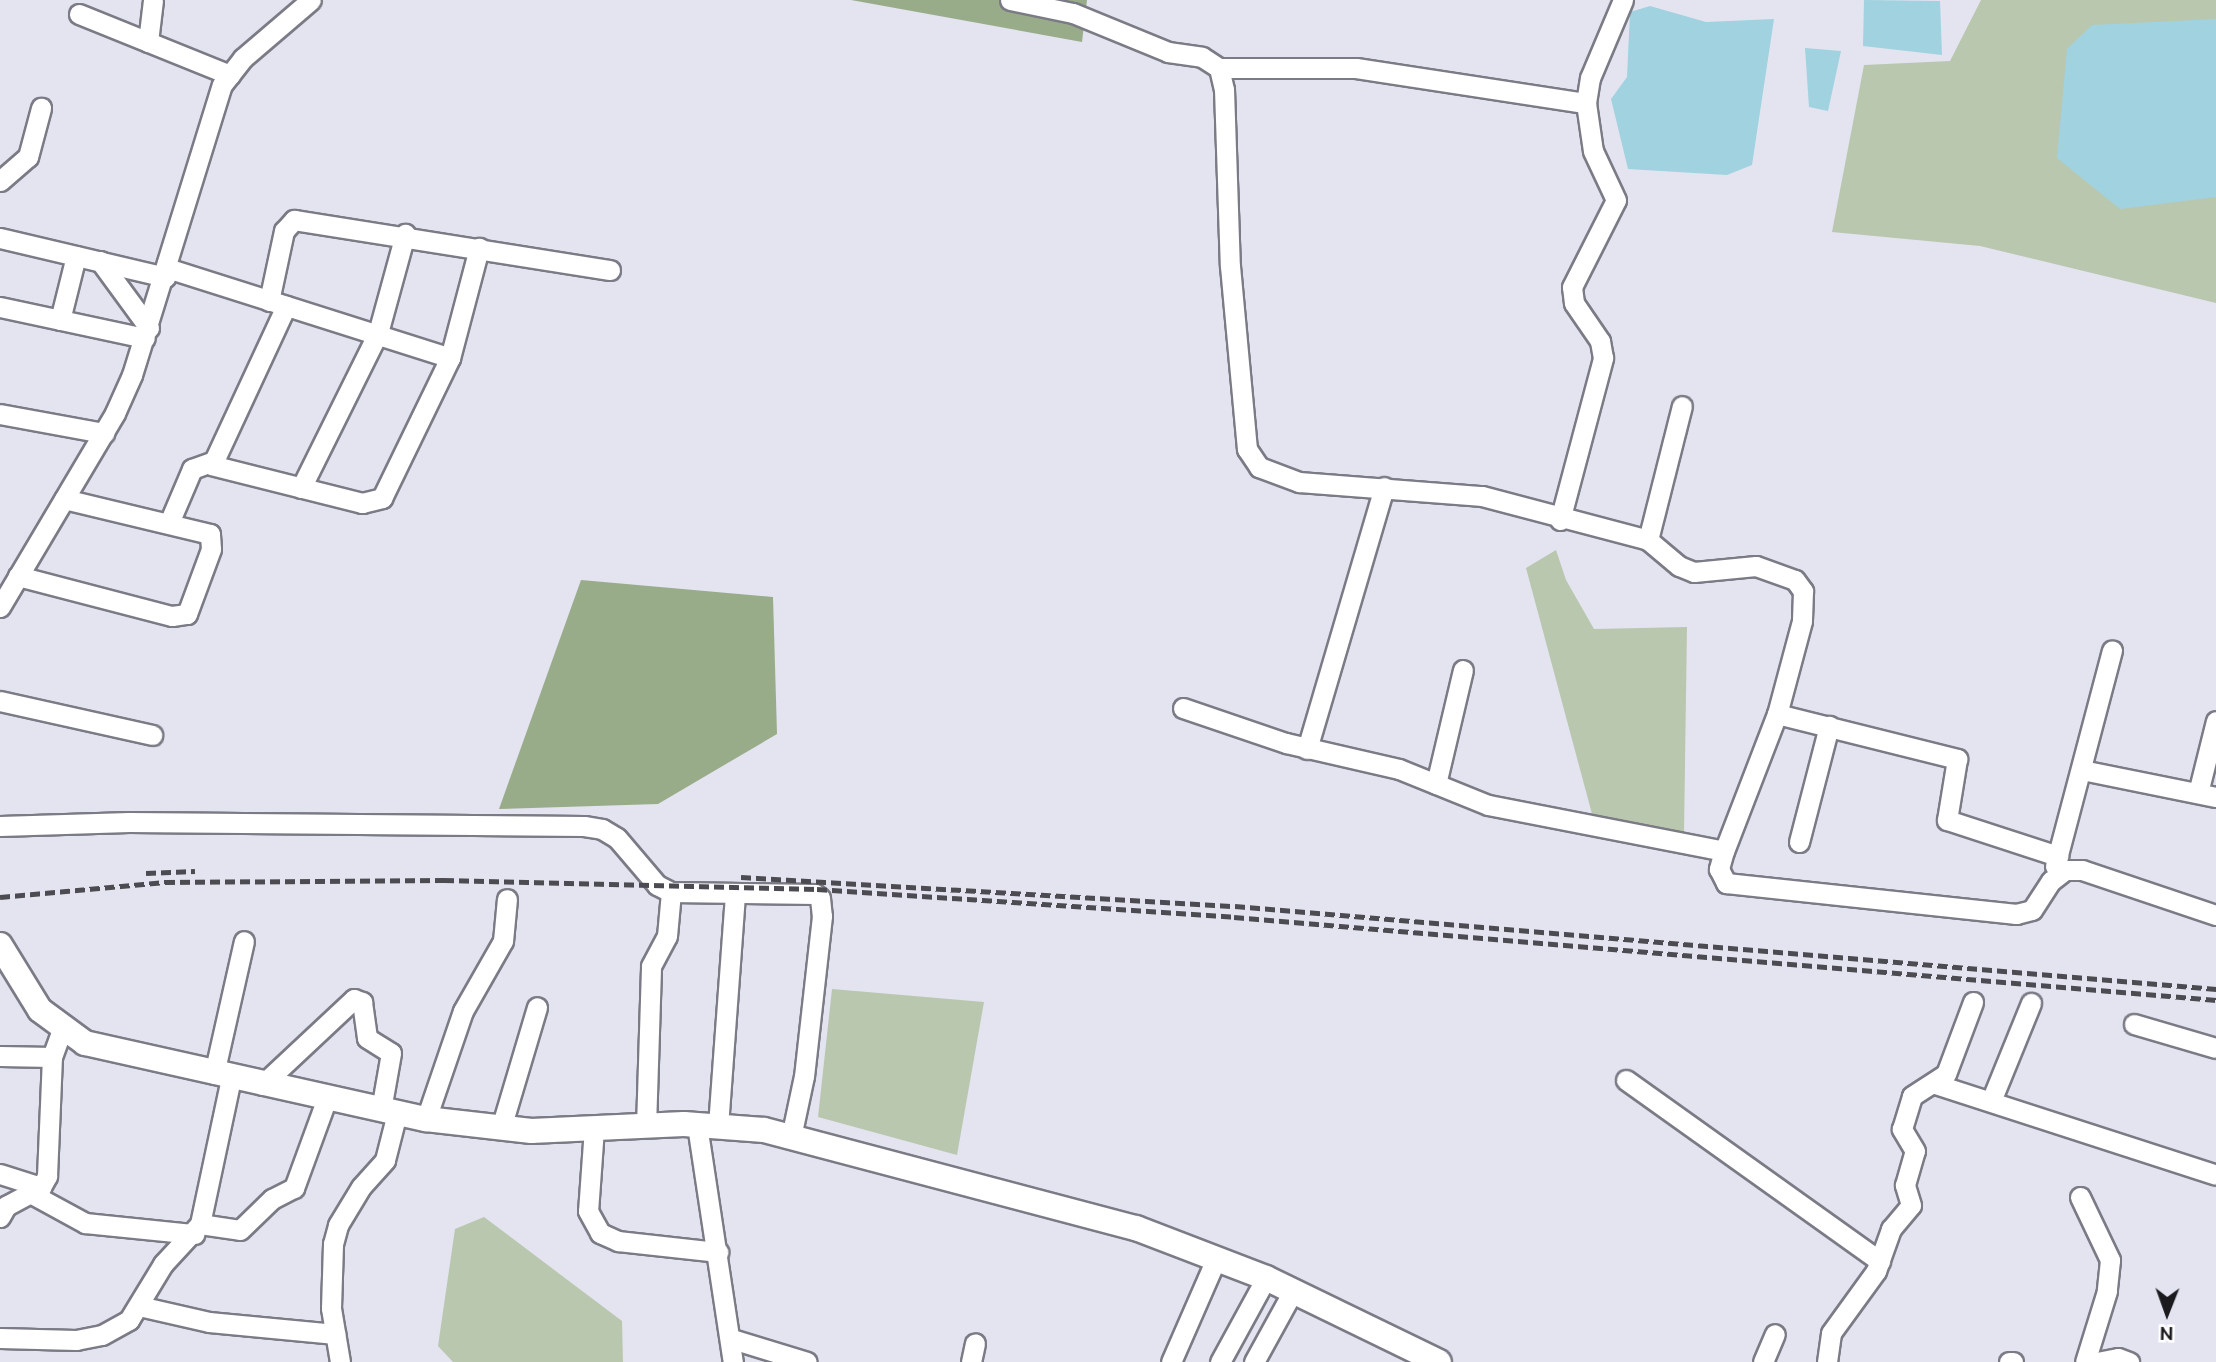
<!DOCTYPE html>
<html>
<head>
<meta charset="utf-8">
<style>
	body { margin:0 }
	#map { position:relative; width:2216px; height:1362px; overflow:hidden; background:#e3e4f0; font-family:Ubuntu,sans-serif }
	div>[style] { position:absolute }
	.green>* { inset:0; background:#b9c7af }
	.forest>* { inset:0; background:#98ac89 }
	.water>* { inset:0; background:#a1d2df }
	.roads { filter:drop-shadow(2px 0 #7b7b86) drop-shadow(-2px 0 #7b7b86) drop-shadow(0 2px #7b7b86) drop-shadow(0 -2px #7b7b86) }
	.minor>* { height:19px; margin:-9.5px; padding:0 9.5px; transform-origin:9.5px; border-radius:9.5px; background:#fff }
	.major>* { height:24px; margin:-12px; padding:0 12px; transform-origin:12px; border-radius:12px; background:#fff }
	.rail>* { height:4.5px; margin-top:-2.25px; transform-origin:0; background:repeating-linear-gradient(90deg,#4b4b51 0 10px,transparent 0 15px) }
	span { translate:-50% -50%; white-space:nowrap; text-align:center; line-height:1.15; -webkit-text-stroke:5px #fff; paint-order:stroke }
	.north { position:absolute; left:2132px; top:1278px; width:70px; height:70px; -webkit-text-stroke:5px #fff; paint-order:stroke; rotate:181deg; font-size:19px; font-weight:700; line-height:28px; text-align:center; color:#1b1b1f }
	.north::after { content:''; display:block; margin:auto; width:24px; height:32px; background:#1b1b1f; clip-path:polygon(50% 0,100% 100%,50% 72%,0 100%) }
</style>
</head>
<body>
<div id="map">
	<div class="green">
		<i style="clip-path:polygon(1981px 0,2216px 0,2216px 303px,1980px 246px,1832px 232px,1864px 65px,1950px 61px)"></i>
		<i style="clip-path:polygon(1556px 550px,1566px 580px,1594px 629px,1687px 627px,1684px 834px,1610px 828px,1592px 814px,1526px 568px)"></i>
		<i style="clip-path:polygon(832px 989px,984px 1002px,957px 1155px,818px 1117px)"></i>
		<i style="clip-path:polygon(484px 1217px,622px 1321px,623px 1362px,453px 1362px,438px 1346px,455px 1229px)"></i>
	</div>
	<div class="forest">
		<i style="clip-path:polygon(851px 0,1087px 0,1082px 42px)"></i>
		<i style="clip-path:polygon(581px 580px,773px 597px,777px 734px,658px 804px,499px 809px)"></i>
	</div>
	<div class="water">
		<i style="clip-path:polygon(1864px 0,1940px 1px,1942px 55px,1863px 46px)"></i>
		<i style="clip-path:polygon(1650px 6px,1706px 22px,1774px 19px,1752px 165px,1727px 175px,1628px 169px,1611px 99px,1627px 77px,1630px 12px)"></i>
		<i style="clip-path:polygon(2216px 19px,2216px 197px,2120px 209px,2057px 158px,2067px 49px,2092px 25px)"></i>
		<i style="clip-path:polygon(1805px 48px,1841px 51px,1828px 111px,1809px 107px)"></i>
	</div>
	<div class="roads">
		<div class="minor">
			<i style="left:1010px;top:0;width:64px;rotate:11.7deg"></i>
			<i style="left:1073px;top:13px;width:103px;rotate:22.3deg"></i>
			<i style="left:1168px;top:52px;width:34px;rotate:8deg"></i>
			<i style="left:1202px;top:57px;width:20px;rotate:33deg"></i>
			<i style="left:1219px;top:68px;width:22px;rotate:77deg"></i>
			<i style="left:1224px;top:89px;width:177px;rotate:88.1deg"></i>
			<i style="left:1230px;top:266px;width:184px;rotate:84.7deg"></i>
			<i style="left:1247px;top:449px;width:22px;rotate:56deg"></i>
			<i style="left:1259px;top:467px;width:43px;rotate:20.6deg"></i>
			<i style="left:1299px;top:482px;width:184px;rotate:4.4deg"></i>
			<i style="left:1482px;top:496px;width:172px;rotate:14.8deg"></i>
			<i style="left:1648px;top:540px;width:40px;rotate:40deg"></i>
			<i style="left:1679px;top:566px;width:16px;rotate:22deg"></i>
			<i style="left:1694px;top:572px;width:62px;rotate:-5.5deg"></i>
			<i style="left:1756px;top:566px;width:41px;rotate:19.7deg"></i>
			<i style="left:1795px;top:580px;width:14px;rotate:54deg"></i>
			<i style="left:1803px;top:591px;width:30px;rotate:92deg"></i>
			<i style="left:1802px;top:621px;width:96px;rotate:105deg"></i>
			<i style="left:1777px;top:714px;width:147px;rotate:111.1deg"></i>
			<i style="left:1724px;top:851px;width:19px;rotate:106deg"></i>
			<i style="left:1719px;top:869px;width:16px;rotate:63deg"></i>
			<i style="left:1726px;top:883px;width:292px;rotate:6.1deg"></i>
			<i style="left:2016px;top:914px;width:16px;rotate:-14deg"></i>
			<i style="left:2032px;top:910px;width:35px;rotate:-57deg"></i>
			<i style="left:2051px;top:881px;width:18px;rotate:-38deg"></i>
			<i style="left:2065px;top:870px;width:17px"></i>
			<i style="left:2082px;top:870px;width:141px;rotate:18.6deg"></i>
			<i style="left:79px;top:14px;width:163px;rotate:22deg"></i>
			<i style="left:148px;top:42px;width:42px;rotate:-83.2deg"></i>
			<i style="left:1219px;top:68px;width:137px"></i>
			<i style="left:1356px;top:68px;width:233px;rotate:8.7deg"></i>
			<i style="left:0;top:181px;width:37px;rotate:-41deg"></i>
			<i style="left:28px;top:157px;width:51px;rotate:-75.1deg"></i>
			<i style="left:0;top:238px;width:170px;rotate:13.3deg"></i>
			<i style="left:100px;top:261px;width:83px;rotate:53.8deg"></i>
			<i style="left:167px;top:268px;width:297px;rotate:17.6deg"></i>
			<i style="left:269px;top:301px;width:72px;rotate:-77.9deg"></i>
			<i style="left:284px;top:231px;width:15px;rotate:-48deg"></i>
			<i style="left:294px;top:220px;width:320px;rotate:9deg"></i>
			<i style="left:0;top:307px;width:148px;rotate:12.1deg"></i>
			<i style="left:60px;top:320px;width:66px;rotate:-76deg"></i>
			<i style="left:0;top:414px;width:106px;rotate:10.4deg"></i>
			<i style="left:211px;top:465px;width:156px;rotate:14.1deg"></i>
			<i style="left:362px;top:503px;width:21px;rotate:-14deg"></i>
			<i style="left:382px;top:498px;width:156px;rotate:-64.1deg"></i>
			<i style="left:450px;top:358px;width:114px;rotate:-75.2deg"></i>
			<i style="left:301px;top:488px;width:173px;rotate:-63.6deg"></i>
			<i style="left:378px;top:333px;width:103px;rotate:-74.7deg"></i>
			<i style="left:1560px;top:520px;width:168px;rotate:-75.1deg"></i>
			<i style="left:1603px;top:358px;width:17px;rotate:-100deg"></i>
			<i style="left:1600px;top:341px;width:46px;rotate:-124.4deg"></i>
			<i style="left:1574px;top:303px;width:16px;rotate:-97deg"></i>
			<i style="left:1572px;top:287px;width:97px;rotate:-63.2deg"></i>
			<i style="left:1616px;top:200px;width:54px;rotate:-115.1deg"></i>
			<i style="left:1593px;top:151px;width:49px;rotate:-98.3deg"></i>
			<i style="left:1586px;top:103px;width:25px;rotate:-81deg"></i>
			<i style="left:1590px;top:78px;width:85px;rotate:-67.1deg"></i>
			<i style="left:169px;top:523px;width:59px;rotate:-66.9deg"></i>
			<i style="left:192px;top:469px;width:23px;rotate:-20deg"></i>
			<i style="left:214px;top:461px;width:171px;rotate:-65.1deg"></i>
			<i style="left:1648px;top:540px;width:138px;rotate:-75.8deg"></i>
			<i style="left:18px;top:576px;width:159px;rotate:14.6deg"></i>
			<i style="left:172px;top:616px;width:15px;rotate:-8deg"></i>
			<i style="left:187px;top:614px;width:69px;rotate:-69.7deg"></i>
			<i style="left:211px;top:549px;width:15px;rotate:-94deg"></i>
			<i style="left:210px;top:534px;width:150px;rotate:-166.5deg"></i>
			<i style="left:0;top:607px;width:226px;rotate:-59.3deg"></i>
			<i style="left:115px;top:413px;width:42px;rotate:-65.9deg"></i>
			<i style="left:132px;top:375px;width:304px;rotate:-72.8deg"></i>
			<i style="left:222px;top:85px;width:34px;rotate:-52deg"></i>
			<i style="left:243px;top:58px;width:89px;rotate:-40.5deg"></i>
			<i style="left:0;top:701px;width:156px;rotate:12.6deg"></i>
			<i style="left:1183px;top:708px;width:109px;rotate:18.8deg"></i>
			<i style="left:1286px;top:743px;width:116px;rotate:13deg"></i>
			<i style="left:1399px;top:769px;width:96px;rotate:22deg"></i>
			<i style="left:1488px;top:805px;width:240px;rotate:11deg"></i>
			<i style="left:1777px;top:714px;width:186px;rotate:14deg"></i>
			<i style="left:1957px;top:759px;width:62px;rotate:99.3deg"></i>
			<i style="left:1947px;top:820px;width:117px;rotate:18deg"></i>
			<i style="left:1307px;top:749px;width:273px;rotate:-73.6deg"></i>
			<i style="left:2082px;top:770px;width:137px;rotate:11.4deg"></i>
			<i style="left:1436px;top:784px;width:117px;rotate:-76.7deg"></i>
			<i style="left:2198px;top:793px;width:74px;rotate:-76deg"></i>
			<i style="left:0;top:826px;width:129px;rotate:-1.8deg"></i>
			<i style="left:129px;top:822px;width:455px;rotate:0.5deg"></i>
			<i style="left:584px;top:826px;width:18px;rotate:9deg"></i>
			<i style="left:602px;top:829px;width:17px;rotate:31deg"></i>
			<i style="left:617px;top:838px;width:62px;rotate:49.6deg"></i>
			<i style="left:657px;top:885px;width:16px;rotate:27deg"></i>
			<i style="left:671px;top:892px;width:144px;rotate:0.8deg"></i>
			<i style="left:815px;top:894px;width:6px;rotate:39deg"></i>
			<i style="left:820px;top:898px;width:18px;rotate:84deg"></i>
			<i style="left:822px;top:916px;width:161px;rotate:96.4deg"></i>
			<i style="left:804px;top:1076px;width:62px;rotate:102deg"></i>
			<i style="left:1799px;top:842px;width:120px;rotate:-75.5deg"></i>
			<i style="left:2055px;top:866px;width:223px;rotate:-75.2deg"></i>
			<i style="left:2134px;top:1024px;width:85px;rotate:16.3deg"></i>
			<i style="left:0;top:1056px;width:52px;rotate:1.1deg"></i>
			<i style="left:214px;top:1074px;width:136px;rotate:-77.3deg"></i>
			<i style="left:1626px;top:1080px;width:312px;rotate:35.5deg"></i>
			<i style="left:1935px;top:1084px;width:295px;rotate:17.9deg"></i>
			<i style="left:262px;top:1085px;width:126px;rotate:-43.1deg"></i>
			<i style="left:354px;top:999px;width:9px;rotate:21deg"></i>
			<i style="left:362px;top:1002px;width:36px;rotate:82deg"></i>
			<i style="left:367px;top:1038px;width:28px;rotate:32deg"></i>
			<i style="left:391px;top:1053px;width:58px;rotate:100deg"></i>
			<i style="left:1991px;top:1101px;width:106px;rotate:-67.8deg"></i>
			<i style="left:426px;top:1119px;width:114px;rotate:-71.1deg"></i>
			<i style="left:463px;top:1011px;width:81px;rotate:-60.3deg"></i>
			<i style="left:503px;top:941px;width:42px;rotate:-84.6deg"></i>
			<i style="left:697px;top:1125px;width:240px;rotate:81.4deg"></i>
			<i style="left:718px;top:1126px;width:233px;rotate:-85.8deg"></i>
			<i style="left:646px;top:1127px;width:161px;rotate:-88.2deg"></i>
			<i style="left:651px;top:966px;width:34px;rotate:-62deg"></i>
			<i style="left:667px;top:936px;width:44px;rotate:-84.8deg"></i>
			<i style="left:501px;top:1128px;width:126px;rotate:-73.4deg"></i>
			<i style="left:594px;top:1128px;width:83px;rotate:94.1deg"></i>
			<i style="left:588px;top:1211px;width:25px;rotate:61deg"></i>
			<i style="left:600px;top:1233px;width:20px;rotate:24deg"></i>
			<i style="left:618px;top:1241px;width:101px;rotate:6.3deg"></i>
			<i style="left:0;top:1174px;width:43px;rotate:17.6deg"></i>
			<i style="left:30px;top:1193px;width:63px;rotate:28.6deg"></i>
			<i style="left:85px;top:1223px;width:110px;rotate:5.8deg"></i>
			<i style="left:2080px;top:1197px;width:70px;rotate:64.5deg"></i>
			<i style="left:2110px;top:1260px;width:31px;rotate:96deg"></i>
			<i style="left:2107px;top:1291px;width:74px;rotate:107.2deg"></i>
			<i style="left:0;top:1217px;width:13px;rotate:-61deg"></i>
			<i style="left:6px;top:1206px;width:40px;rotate:-28deg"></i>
			<i style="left:41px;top:1187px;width:13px;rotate:-61deg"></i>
			<i style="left:47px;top:1176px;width:119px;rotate:-87.6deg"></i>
			<i style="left:52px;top:1057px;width:29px;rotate:-70deg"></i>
			<i style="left:200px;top:1224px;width:40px;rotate:8.5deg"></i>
			<i style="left:240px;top:1230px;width:45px;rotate:-44.1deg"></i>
			<i style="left:272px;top:1199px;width:25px;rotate:-27deg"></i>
			<i style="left:294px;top:1188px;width:96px;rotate:-69.9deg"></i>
			<i style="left:139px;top:1306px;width:72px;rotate:12.9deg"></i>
			<i style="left:209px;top:1322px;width:127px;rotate:5.4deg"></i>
			<i style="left:0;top:1338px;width:76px;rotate:1.5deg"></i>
			<i style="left:76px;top:1340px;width:26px;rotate:-11deg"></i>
			<i style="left:102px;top:1335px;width:31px;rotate:-29deg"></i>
			<i style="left:129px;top:1320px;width:66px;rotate:-58.7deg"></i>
			<i style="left:163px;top:1264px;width:54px;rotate:-47.2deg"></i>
			<i style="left:200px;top:1224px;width:149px;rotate:-78deg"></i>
			<i style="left:732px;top:1339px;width:78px;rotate:17deg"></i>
			<i style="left:340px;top:1362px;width:55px;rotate:-99.5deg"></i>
			<i style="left:331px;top:1308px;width:64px;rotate:-88.2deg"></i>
			<i style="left:333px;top:1244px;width:20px;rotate:-75deg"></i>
			<i style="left:338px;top:1225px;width:44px;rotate:-58.8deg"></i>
			<i style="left:361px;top:1187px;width:36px;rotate:-48deg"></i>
			<i style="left:385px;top:1160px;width:49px;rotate:-75.7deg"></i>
			<i style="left:971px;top:1362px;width:19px;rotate:-78deg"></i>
			<i style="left:1171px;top:1362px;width:112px;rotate:-66.4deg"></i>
			<i style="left:1220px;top:1362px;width:96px;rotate:-61.3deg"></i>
			<i style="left:1254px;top:1362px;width:81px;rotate:-61.2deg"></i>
			<i style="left:1763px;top:1362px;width:30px;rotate:-67deg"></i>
			<i style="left:1827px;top:1362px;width:29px;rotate:-82deg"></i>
			<i style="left:1831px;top:1333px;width:77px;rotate:-54deg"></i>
			<i style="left:1876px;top:1271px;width:45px;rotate:-70.3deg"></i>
			<i style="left:1891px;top:1229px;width:31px;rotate:-50deg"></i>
			<i style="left:1911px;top:1205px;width:21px;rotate:-107deg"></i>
			<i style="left:1905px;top:1185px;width:35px;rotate:-74deg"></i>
			<i style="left:1915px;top:1151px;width:26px;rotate:-121deg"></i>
			<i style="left:1902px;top:1129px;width:34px;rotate:-73deg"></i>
			<i style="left:1912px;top:1096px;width:40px;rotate:-32.9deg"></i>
			<i style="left:1946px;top:1074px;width:77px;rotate:-69.4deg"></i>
			<i style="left:2009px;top:1362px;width:4px"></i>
			<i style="left:2097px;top:1362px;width:21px;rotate:-11deg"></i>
			<i style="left:2118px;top:1358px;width:12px;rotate:20deg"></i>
		</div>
		<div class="major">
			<i style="left:0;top:945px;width:76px;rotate:58.4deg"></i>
			<i style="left:40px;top:1010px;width:56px;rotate:36.3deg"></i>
			<i style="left:85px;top:1043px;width:349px;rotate:12.6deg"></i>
			<i style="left:426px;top:1119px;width:106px;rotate:6.5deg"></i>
			<i style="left:531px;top:1131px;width:153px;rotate:-2.6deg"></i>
			<i style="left:684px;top:1124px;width:80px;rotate:4.3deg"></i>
			<i style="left:764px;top:1130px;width:385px;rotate:14.8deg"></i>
			<i style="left:1136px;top:1228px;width:139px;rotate:21deg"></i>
			<i style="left:1266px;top:1278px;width:192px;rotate:25.9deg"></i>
		</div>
	</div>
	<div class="rail">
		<i style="left:146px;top:873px;width:49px;rotate:-2.3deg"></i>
		<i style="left:741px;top:877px;width:495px;rotate:3.4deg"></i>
		<i style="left:1235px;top:906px;width:985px;rotate:4.84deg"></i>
		<i style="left:0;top:897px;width:166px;rotate:-5.2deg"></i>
		<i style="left:165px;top:882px;width:279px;rotate:-0.4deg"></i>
		<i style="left:444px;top:880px;width:373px;rotate:1.4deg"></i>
		<i style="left:817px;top:889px;width:418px;rotate:3.8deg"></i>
		<i style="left:1234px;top:917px;width:986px;rotate:4.83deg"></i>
	</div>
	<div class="north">N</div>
</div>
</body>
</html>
